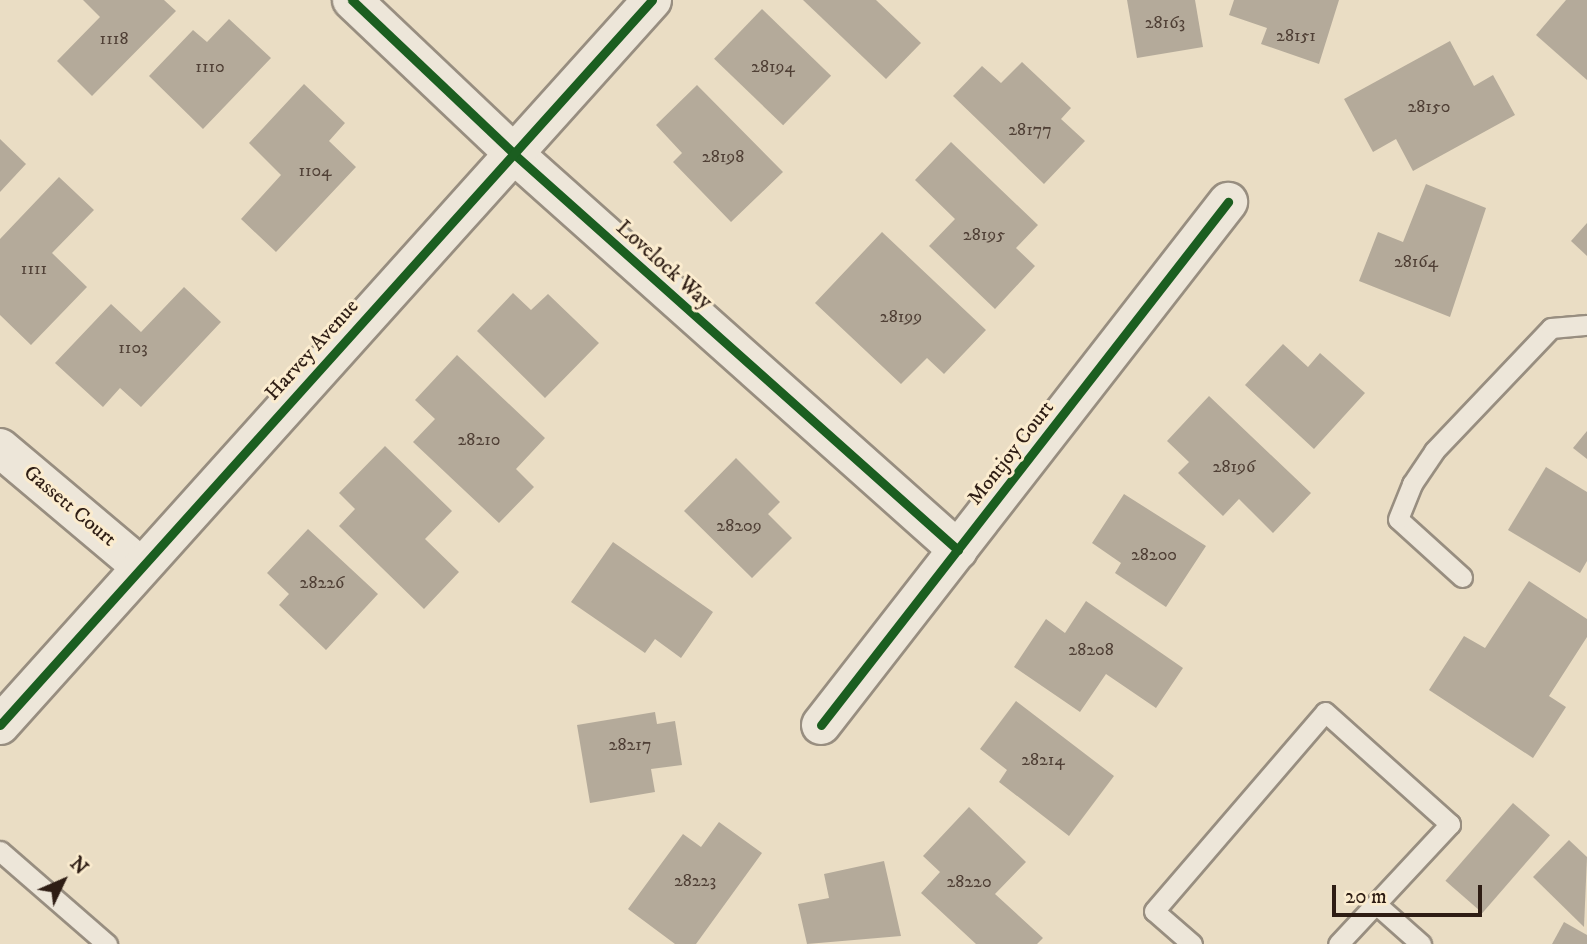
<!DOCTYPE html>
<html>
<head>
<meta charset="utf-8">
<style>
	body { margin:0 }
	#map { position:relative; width:1587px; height:944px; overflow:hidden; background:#eaddc4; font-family:"IM FELL DW Pica",serif }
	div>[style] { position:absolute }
	.building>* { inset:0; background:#b4aa9a; transform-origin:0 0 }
	.roads { filter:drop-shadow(2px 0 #988e80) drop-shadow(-2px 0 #988e80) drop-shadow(0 2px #988e80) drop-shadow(0 -2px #988e80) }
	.service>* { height:19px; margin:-9.5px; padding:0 9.5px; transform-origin:9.5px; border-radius:9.5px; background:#ede6d9 }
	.minor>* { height:38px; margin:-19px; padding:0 19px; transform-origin:19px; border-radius:19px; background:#ede6d9 }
	.cycleway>* { height:9px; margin:-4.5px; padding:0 4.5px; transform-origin:4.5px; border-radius:4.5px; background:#1b5e20 }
	span { translate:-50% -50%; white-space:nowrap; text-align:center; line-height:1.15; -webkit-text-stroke:6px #fbeccf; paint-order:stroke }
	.number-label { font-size:18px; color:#504036 }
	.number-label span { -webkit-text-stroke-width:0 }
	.street-label { font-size:21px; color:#2e1d14 }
	.north { position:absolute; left:28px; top:846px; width:70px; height:70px; -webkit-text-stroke:5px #fbeccf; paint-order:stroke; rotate:46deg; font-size:19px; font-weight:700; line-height:28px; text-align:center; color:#2e1d14 }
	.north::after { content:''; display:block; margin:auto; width:24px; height:32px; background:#2e1d14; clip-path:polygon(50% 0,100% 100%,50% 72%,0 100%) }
	.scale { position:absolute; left:1332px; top:885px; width:150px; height:32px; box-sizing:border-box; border:4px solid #2e1d14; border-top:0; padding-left:9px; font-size:21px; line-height:24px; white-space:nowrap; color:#2e1d14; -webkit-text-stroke:5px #fbeccf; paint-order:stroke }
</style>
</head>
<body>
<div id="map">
	<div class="building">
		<i style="clip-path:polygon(83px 0,164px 0,176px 11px,92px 96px,57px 61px,100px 17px)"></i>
		<i style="clip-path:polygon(803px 0,876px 0,921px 43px,886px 79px)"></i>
		<i style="clip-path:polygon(1127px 0,1195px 0,1203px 47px,1137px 58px)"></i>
		<i style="clip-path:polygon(1234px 0,1339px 0,1319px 64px,1261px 44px,1267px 28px,1229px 15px)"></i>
		<i style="clip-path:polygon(1566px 0,1587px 0,1587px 80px,1536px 35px)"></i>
		<i style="left:762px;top:9px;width:96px;height:69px;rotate:44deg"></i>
		<i style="clip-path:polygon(229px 19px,271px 58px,203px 129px,149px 76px,193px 30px,207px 42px)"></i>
		<i style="clip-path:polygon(1450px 41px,1474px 86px,1493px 75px,1515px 115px,1413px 171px,1396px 139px,1373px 152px,1344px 99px)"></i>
		<i style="clip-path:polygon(1022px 62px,1071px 108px,1061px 119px,1085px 141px,1044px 184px,953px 96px,982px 66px,1001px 83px)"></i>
		<i style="clip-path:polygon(304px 84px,345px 123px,329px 141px,356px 167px,276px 252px,241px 219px,281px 175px,249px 143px)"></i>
		<i style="clip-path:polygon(697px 85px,783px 172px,731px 222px,673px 162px,682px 153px,656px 125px)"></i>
		<i style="clip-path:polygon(0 139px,26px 164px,0 192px)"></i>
		<i style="clip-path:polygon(951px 142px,1038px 225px,1016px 248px,1035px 266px,995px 309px,929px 246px,955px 219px,915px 180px)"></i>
		<i style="clip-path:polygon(59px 177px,94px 210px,52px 253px,87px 287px,31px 345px,0 315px,0 239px)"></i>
		<i style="clip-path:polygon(1426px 184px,1486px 208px,1450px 317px,1359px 281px,1378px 232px,1403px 242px)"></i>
		<i style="clip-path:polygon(1587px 223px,1587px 256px,1571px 241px)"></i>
		<i style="clip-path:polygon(882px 232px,986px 330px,944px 374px,927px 358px,901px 384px,815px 303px)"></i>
		<i style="clip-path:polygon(184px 287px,221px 322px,141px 407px,120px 388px,103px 407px,55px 363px,111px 304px,141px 332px)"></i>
		<i style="clip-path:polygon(513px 293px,531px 310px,548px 294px,599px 343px,545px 398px,477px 331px)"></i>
		<i style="clip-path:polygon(1283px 344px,1308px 367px,1320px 353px,1365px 393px,1314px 449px,1245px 385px)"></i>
		<i style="clip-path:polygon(457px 355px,545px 438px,516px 469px,534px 487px,499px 523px,413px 442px,435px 419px,415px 400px)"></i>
		<i style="clip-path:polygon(1209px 396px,1311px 493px,1273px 533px,1239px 499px,1223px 516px,1178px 473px,1189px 462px,1167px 441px)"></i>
		<i style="clip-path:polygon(1587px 431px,1587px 459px,1573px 448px)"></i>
		<i style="clip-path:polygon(385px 446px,452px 511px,425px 539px,459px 572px,424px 609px,339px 526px,355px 509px,339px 493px)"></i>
		<i style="clip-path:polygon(736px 458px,780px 502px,768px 514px,792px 538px,752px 578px,684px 511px)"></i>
		<i style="clip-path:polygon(1546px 467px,1587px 492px,1587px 561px,1580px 573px,1508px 530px)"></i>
		<i style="clip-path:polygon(1124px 494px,1206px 546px,1166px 607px,1115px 573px,1121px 563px,1092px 543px)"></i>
		<i style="clip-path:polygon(308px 529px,378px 594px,326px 650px,279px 605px,289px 594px,267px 573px)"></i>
		<i style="clip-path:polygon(613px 542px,713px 612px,681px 658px,655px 639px,645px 653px,571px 602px)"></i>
		<i style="clip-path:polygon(1529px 581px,1587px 619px,1587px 637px,1549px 696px,1566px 707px,1533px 758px,1429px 690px,1464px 636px,1485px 648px)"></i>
		<i style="clip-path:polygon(1086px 601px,1183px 668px,1156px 708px,1106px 674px,1080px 712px,1014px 667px,1046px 619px,1065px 633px)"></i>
		<i style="clip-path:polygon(1016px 701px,1114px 776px,1069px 836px,999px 782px,1007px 770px,980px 749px)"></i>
		<i style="clip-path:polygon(655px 712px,657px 724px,675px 721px,682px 765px,651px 769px,655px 792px,590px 803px,577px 725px)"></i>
		<i style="left:1513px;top:803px;width:49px;height:103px;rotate:41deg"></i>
		<i style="clip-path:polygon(969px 807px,1026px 862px,995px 894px,1043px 938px,1037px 944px,976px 944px,921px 893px,940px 872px,923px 856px)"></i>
		<i style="clip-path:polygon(719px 822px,762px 853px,696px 944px,675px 944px,628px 909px,683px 834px,701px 847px)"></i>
		<i style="clip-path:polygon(1569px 840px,1587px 857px,1584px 927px,1533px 877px)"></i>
		<i style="clip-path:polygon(884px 861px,901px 936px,807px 944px,798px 904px,829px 898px,824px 874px)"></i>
		<i style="clip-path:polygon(1564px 922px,1587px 935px,1587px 944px,1552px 944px)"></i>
	</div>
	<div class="roads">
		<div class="service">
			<i style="left:1462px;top:577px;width:86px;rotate:-137.8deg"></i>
			<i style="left:1398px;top:519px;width:38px;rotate:-68deg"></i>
			<i style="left:1412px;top:484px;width:40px;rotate:-56deg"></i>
			<i style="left:1434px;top:451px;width:170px;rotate:-46.4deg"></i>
			<i style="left:1551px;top:328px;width:36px;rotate:-5deg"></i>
			<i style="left:0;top:851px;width:142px;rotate:41deg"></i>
			<i style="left:1377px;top:905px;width:59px;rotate:41.6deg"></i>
			<i style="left:1192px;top:944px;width:50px;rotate:-139deg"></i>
			<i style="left:1154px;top:911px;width:262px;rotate:-49.3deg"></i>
			<i style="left:1325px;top:712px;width:168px;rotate:41.9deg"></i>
			<i style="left:1450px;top:824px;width:164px;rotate:133deg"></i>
		</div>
		<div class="minor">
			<i style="left:352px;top:0;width:224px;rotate:43.5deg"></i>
			<i style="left:514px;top:154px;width:595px;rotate:41.73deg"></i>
			<i style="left:0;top:448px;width:182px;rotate:40.1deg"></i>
			<i style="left:0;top:725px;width:975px;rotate:-48.03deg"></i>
			<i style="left:821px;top:725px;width:663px;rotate:-52.11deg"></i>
		</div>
	</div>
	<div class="cycleway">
		<i style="left:352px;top:0;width:224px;rotate:43.5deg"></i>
		<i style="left:514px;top:154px;width:595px;rotate:41.73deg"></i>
		<i style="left:0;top:725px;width:975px;rotate:-48.03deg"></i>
		<i style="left:821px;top:725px;width:663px;rotate:-52.11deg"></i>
	</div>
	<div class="number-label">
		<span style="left:1165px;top:23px">28163</span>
		<span style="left:1296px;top:36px">28151</span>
		<span style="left:114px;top:39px">1118</span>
		<span style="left:210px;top:67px">1110</span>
		<span style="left:773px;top:67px">28194</span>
		<span style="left:1429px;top:107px">28150</span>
		<span style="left:1030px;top:130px">28177</span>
		<span style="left:723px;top:157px">28198</span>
		<span style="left:315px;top:171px">1104</span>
		<span style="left:984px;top:235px">28195</span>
		<span style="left:1416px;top:262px">28164</span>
		<span style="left:34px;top:269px">1111</span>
		<span style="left:901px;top:317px">28199</span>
		<span style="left:133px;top:348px">1103</span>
		<span style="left:479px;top:440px">28210</span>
		<span style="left:1234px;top:467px">28196</span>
		<span style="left:739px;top:526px">28209</span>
		<span style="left:1154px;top:555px">28200</span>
		<span style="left:322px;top:583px">28226</span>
		<span style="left:1091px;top:650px">28208</span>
		<span style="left:630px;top:745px">28217</span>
		<span style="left:1043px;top:760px">28214</span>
		<span style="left:695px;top:881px">28223</span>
		<span style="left:969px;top:882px">28220</span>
	</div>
	<div class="street-label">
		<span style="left:664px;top:265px;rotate:42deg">Lovelock Way</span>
		<span style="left:312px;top:350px;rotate:-48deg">Harvey Avenue</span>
		<span style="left:1011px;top:453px;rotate:-52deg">Montjoy Court</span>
		<span style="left:70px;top:506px;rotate:40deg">Gassett Court</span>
	</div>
	<div class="north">N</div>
	<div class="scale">20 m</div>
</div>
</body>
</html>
